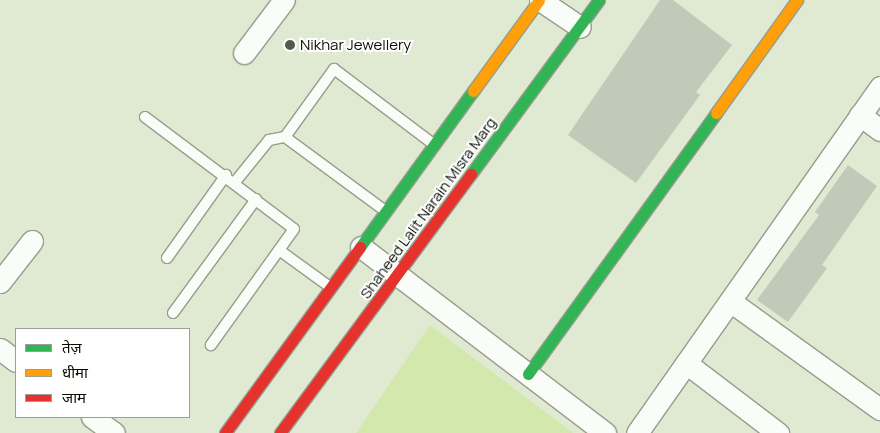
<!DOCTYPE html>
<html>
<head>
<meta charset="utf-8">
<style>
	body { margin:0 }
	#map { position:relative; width:880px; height:433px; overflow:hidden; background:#e0e9d2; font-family:Manrope,"Noto Sans Devanagari",sans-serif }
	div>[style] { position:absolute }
	.green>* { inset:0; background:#d3e8ad }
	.building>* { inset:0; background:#c0cab9 }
	.roads { filter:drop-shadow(1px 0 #979d8c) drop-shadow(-1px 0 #979d8c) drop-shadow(0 1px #979d8c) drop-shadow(0 -1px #979d8c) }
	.lane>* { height:10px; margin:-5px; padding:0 5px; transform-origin:5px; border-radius:5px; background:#fafcf8 }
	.street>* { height:21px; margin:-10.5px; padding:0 10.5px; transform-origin:10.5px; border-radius:10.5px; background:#fafcf8 }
	.fast>* { height:11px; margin:-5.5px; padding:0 5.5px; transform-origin:5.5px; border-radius:5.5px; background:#30b455 }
	.slow>* { height:11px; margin:-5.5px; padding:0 5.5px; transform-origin:5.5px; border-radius:5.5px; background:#ff9f0a }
	.jam>* { height:11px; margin:-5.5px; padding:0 5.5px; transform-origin:5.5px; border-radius:5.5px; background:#e5322d }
	.dots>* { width:14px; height:14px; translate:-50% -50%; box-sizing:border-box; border:2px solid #fff; border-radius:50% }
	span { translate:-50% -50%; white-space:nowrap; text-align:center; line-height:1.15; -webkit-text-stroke:4px #fff; paint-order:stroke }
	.poi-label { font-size:15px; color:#090d02 }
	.left { translate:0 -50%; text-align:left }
	.street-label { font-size:15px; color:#090d02 }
	.legend { position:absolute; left:15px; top:328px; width:175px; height:90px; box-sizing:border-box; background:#fff; border:1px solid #9d9e9a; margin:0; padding:6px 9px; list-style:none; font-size:15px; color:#090d02 }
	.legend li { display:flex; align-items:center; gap:10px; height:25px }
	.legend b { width:25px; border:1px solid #9d9e9a }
</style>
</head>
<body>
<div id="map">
	<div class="green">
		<i style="clip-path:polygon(430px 325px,573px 433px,356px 433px)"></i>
	</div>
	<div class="building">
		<i style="clip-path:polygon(660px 0,673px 0,732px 45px,696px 92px,700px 95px,636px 183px,568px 135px)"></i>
		<i style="clip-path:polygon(848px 165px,877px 186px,822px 265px,827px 268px,788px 322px,757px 300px,819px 215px,815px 212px)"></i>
	</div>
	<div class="roads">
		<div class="lane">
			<i style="left:145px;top:117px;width:186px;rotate:36.9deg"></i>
			<i style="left:294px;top:229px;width:143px;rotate:125.6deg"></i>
			<i style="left:235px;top:182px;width:54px;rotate:-51deg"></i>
			<i style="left:269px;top:140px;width:16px;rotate:-11deg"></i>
			<i style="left:384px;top:210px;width:123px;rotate:-143.6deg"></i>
			<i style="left:285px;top:137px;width:84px;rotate:-54.2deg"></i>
			<i style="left:334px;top:69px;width:124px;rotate:37.1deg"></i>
			<i style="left:279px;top:250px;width:63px;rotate:36deg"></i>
			<i style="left:167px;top:258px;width:102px;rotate:-54.6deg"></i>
			<i style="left:173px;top:313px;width:141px;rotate:-53.9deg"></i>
		</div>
		<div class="street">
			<i style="left:540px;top:0;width:48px;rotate:34deg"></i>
			<i style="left:244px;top:53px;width:66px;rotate:-53deg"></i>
			<i style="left:860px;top:115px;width:25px;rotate:37deg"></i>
			<i style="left:361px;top:247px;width:307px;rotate:37.3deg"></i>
			<i style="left:0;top:282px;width:52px;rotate:-52deg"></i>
			<i style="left:730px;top:301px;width:185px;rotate:35.8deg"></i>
			<i style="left:0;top:349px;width:20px;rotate:37deg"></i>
			<i style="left:686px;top:363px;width:116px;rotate:37.3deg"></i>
			<i style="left:92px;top:417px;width:27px;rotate:36deg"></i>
			<i style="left:637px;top:433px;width:423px;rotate:-54.9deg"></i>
		</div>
		<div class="fast">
			<i style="left:471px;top:174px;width:216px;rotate:-53.7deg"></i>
			<i style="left:360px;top:247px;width:193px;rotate:-54.1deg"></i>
			<i style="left:528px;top:374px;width:322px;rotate:-54.2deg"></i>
		</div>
		<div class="slow">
			<i style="left:473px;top:91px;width:112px;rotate:-54deg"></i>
			<i style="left:716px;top:113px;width:139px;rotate:-54.4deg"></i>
		</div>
		<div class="jam">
			<i style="left:225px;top:433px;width:230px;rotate:-54deg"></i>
			<i style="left:280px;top:433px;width:322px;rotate:-53.6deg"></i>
		</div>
	</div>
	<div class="dots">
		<i style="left:290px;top:45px;background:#545a4b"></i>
	</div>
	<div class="poi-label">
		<span class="left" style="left:300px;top:45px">Nikhar Jewellery</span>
	</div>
	<div class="street-label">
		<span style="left:428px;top:208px;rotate:-54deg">Shaheed Lalit Narain Misra Marg</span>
	</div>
	<ul class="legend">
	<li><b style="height:6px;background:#30b455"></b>तेज़</li>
	<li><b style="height:6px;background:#ff9f0a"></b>धीमा</li>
	<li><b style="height:6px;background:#e5322d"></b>जाम</li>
	</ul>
</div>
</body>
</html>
